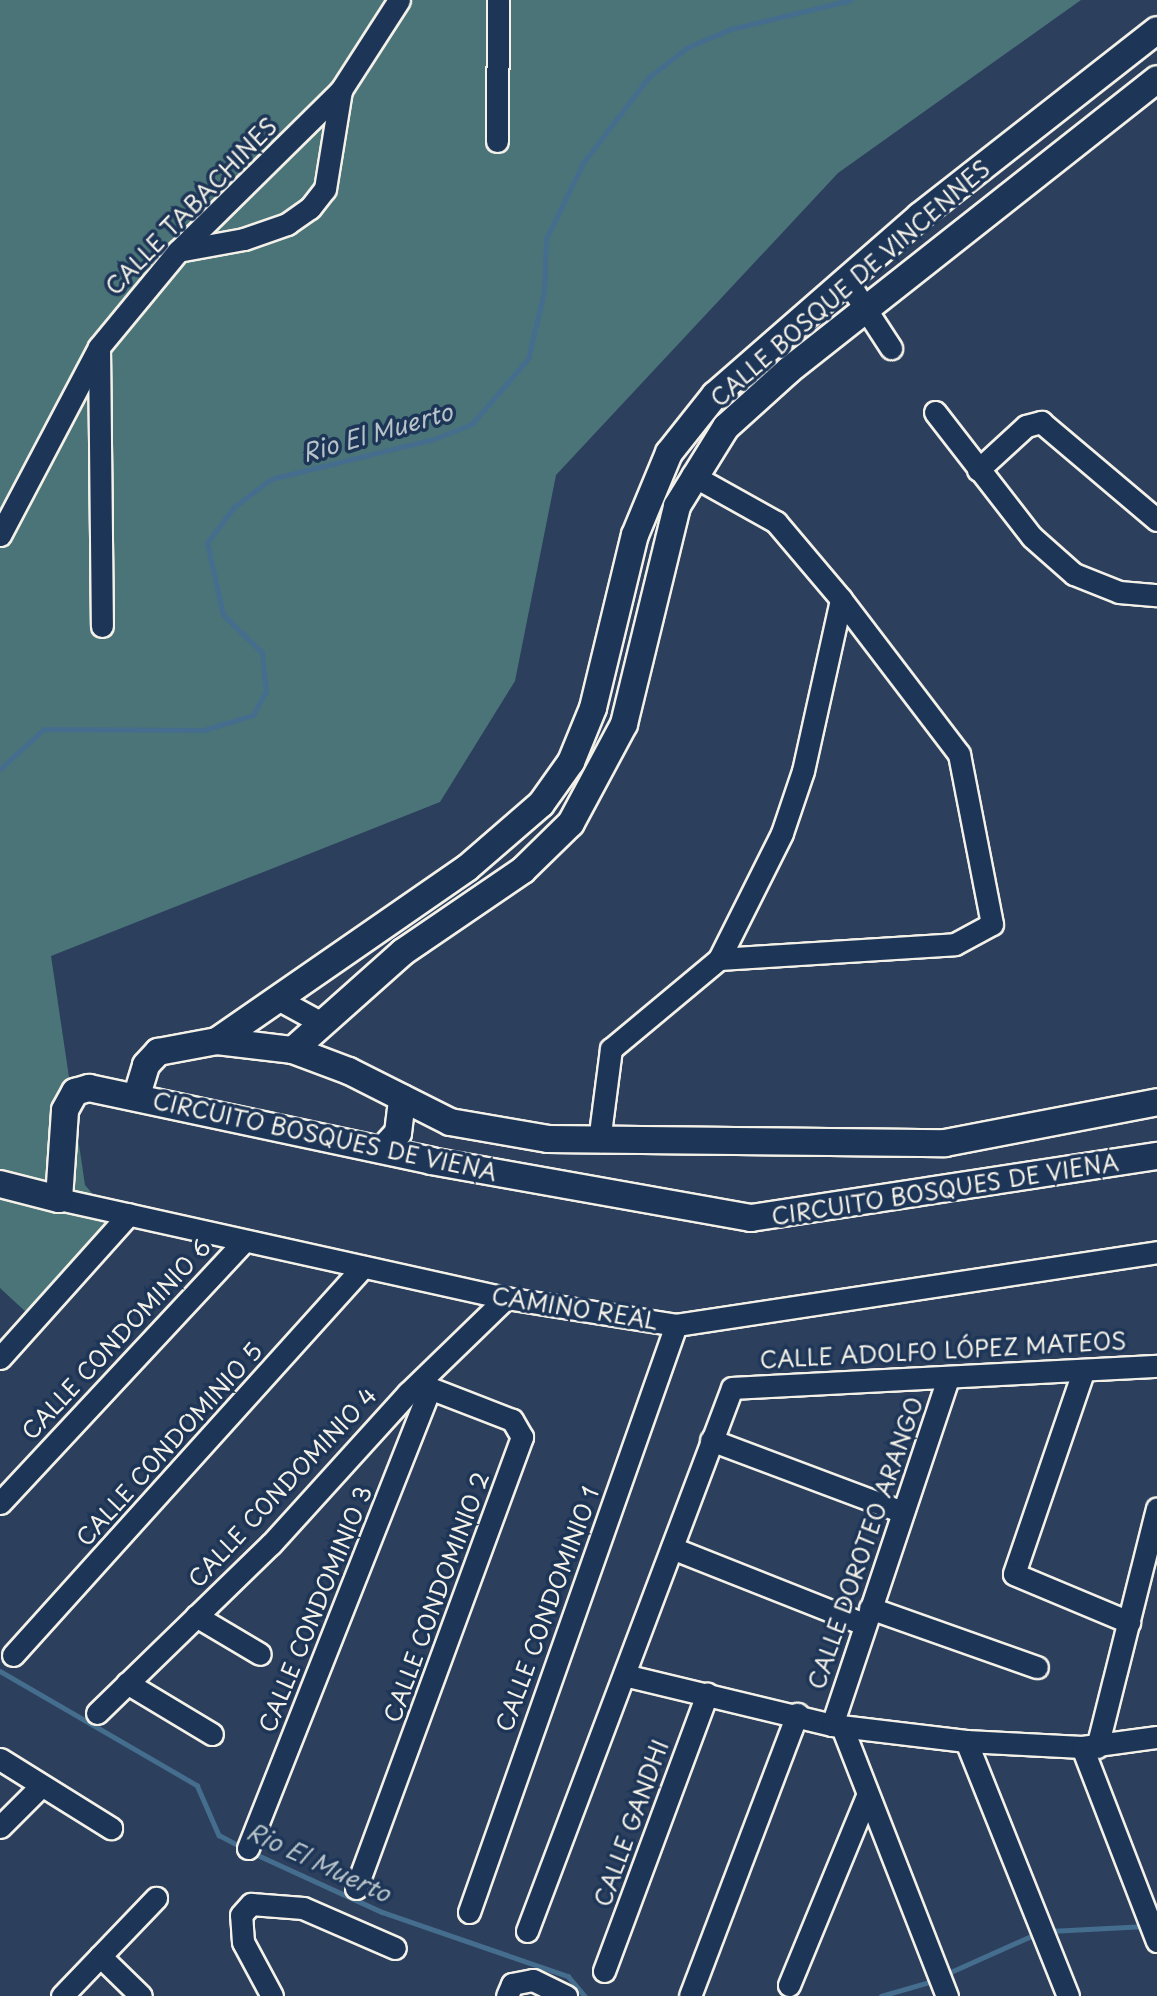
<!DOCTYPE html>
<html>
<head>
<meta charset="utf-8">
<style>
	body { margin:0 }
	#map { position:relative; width:1157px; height:1996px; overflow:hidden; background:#2c3f5d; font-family:"Playpen Sans",sans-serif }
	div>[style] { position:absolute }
	.green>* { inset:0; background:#4b7479 }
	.stream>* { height:4.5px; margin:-2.25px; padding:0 2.25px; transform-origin:2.25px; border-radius:2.25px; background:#456d8d }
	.roads { filter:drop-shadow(2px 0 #f4f1e8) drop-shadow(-2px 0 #f4f1e8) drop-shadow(0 2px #f4f1e8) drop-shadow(0 -2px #f4f1e8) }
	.minor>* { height:21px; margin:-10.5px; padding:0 10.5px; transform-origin:10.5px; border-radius:10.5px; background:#1d3557 }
	.major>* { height:26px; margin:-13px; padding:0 13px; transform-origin:13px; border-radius:13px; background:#1d3557 }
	span { translate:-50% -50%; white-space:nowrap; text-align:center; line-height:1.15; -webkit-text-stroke:7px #1d3557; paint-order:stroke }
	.street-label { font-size:23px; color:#f4f1e8 }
	.water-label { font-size:24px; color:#b7c3c8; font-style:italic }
</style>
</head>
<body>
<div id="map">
	<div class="green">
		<i style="clip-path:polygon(0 0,1081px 0,838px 173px,556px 475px,515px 681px,440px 802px,51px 956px,85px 1185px,125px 1232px,40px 1325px,0 1288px)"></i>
	</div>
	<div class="stream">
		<i style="left:0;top:769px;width:59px;rotate:-42.3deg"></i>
		<i style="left:44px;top:729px;width:160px;rotate:0.4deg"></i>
		<i style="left:204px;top:730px;width:51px;rotate:-17deg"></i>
		<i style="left:253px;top:715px;width:26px;rotate:-61deg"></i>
		<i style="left:266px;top:692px;width:39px;rotate:-96deg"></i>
		<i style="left:262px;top:653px;width:54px;rotate:-135.7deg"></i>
		<i style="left:223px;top:615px;width:74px;rotate:-102.5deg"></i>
		<i style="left:207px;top:543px;width:45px;rotate:-53.1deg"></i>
		<i style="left:234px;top:507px;width:46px;rotate:-37.1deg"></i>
		<i style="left:271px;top:479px;width:168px;rotate:-13.8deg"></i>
		<i style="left:434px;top:439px;width:41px;rotate:-21.5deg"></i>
		<i style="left:472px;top:424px;width:86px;rotate:-49.3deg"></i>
		<i style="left:528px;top:359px;width:69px;rotate:-76.6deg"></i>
		<i style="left:544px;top:292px;width:53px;rotate:-87.8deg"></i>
		<i style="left:546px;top:239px;width:85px;rotate:-64deg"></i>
		<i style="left:583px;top:163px;width:108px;rotate:-52.5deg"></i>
		<i style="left:649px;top:77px;width:49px;rotate:-37.6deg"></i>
		<i style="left:688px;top:47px;width:47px;rotate:-22.7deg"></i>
		<i style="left:731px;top:29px;width:123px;rotate:-13.6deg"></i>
		<i style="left:0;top:1671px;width:228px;rotate:30.1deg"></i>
		<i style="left:197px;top:1785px;width:55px;rotate:66.3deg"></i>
		<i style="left:219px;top:1835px;width:27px;rotate:28deg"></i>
		<i style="left:251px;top:1852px;width:144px;rotate:24.6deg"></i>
		<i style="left:382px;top:1912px;width:197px;rotate:19deg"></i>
		<i style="left:568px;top:1976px;width:26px;rotate:50deg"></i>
		<i style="left:1050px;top:1931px;width:96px;rotate:-3deg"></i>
		<i style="left:944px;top:1975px;width:103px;rotate:-24.1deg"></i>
		<i style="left:881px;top:1996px;width:54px;rotate:-16.1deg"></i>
	</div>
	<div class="roads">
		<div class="minor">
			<i style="left:497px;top:141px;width:141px;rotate:-89.6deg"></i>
			<i style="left:178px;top:251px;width:67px;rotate:-10.3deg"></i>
			<i style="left:244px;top:239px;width:46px;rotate:-19.2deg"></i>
			<i style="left:287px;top:224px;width:28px;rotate:-35deg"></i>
			<i style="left:310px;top:208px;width:24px;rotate:-52deg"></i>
			<i style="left:325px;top:189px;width:100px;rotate:-80.8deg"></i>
			<i style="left:848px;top:282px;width:79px;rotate:56.9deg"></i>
			<i style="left:99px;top:347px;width:279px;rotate:89.4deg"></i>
			<i style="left:935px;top:412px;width:158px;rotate:52.2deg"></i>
			<i style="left:1032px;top:537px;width:56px;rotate:41.4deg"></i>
			<i style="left:1074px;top:574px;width:48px;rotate:21.8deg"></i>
			<i style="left:1119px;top:592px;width:38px;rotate:5deg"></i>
			<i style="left:978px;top:470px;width:65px;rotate:-42.5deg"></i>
			<i style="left:1026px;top:426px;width:16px;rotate:-15deg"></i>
			<i style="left:1041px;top:422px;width:152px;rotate:40.2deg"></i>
			<i style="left:0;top:535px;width:212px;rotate:-62.2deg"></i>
			<i style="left:99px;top:347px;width:124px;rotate:-50.5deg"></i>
			<i style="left:178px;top:251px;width:229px;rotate:-44.6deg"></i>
			<i style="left:341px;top:90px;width:107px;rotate:-57.2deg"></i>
			<i style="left:719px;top:959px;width:236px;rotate:-3.6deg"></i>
			<i style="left:955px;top:944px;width:42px;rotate:-28.4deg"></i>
			<i style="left:992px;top:924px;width:173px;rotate:-101deg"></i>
			<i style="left:959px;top:754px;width:195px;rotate:-127.3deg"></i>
			<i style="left:276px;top:998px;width:50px;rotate:28.6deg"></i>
			<i style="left:599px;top:1141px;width:93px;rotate:-82.6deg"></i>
			<i style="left:611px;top:1049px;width:141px;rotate:-39.8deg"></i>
			<i style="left:719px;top:959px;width:141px;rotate:-63.4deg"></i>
			<i style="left:782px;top:833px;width:65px;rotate:-71.3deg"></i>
			<i style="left:803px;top:771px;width:176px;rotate:-77.5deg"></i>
			<i style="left:841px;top:599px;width:101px;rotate:-130.2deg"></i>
			<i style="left:776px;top:522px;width:96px;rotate:-150.8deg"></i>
			<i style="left:59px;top:1199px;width:458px;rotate:12.5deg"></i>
			<i style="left:506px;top:1298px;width:172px;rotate:9deg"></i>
			<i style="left:676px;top:1325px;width:487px;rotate:-8.6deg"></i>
			<i style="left:0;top:1358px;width:193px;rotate:-48.1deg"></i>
			<i style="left:1083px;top:1372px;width:213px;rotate:108.9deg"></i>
			<i style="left:1014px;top:1574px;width:125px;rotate:22.7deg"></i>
			<i style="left:711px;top:1440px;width:202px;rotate:20.6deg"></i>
			<i style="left:0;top:1503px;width:357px;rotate:-47deg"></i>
			<i style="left:672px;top:1548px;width:206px;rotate:21.6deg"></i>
			<i style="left:870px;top:1608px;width:177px;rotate:19.5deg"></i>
			<i style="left:196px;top:1616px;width:74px;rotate:30.7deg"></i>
			<i style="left:13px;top:1655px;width:523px;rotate:-47.95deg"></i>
			<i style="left:624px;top:1675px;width:214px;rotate:13.5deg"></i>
			<i style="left:832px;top:1725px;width:135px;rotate:6.8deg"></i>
			<i style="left:966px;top:1741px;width:116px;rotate:3deg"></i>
			<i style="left:1082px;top:1747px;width:76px;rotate:-7.6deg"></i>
			<i style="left:127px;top:1683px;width:99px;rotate:31deg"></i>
			<i style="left:97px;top:1713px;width:243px;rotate:-44.2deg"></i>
			<i style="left:271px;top:1544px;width:204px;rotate:-47.8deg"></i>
			<i style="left:408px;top:1393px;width:136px;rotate:-44.1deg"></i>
			<i style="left:832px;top:1725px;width:365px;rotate:-71.5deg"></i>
			<i style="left:842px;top:1727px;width:289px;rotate:68.7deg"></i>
			<i style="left:966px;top:1741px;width:275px;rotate:68.2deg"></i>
			<i style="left:1082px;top:1747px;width:208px;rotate:68.9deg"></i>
			<i style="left:1097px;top:1747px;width:246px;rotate:-75.9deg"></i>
			<i style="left:0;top:1759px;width:131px;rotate:31.9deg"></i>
			<i style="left:0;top:1827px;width:58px;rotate:-45deg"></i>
			<i style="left:248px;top:1848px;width:494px;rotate:-68.4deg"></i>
			<i style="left:356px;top:1888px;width:481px;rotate:-69.8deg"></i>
			<i style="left:522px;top:1437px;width:20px;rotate:-120deg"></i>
			<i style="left:512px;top:1420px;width:100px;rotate:-158.8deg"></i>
			<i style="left:469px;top:1912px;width:622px;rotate:-70.58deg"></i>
			<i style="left:527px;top:1931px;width:580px;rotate:-69.32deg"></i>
			<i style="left:732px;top:1388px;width:426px;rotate:-3deg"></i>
			<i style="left:100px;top:1956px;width:57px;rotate:44.3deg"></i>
			<i style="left:604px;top:1971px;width:296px;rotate:-69.6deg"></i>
			<i style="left:789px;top:1985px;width:204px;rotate:-67.6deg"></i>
			<i style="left:62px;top:1996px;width:136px;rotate:-46.2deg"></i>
			<i style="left:272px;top:1996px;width:61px;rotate:-118.2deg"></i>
			<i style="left:243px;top:1942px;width:27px;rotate:-94deg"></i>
			<i style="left:241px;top:1915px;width:15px;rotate:-48deg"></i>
			<i style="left:251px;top:1904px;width:52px;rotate:4.4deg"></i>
			<i style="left:303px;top:1908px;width:100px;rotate:23.5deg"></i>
			<i style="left:507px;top:1996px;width:13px;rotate:-67deg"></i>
			<i style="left:512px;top:1984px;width:21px;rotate:-11deg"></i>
			<i style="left:533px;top:1980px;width:37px;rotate:26deg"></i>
			<i style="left:690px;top:1996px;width:302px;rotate:-69.2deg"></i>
		</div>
		<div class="major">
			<i style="left:217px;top:1041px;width:304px;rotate:-34.7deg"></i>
			<i style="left:467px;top:868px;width:98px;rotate:-40.9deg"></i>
			<i style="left:541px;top:804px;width:52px;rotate:-54.5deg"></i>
			<i style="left:571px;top:762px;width:58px;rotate:-67.8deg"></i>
			<i style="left:593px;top:708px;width:178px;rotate:-76.4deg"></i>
			<i style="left:635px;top:535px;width:89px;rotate:-67.5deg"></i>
			<i style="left:669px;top:453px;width:74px;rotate:-51.6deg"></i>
			<i style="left:715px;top:395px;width:272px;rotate:-41.1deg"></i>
			<i style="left:920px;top:216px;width:301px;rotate:-38.1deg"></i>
			<i style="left:293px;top:1050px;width:147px;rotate:-41.7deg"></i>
			<i style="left:403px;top:952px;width:145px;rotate:-34.3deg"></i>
			<i style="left:523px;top:870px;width:67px;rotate:-44.4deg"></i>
			<i style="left:571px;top:823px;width:112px;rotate:-61.8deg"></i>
			<i style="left:624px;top:724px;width:224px;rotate:-76.3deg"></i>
			<i style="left:677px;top:506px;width:93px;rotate:-58.2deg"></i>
			<i style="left:726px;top:427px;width:85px;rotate:-42.1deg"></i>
			<i style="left:789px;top:370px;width:469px;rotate:-38.3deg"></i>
			<i style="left:137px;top:1095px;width:31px;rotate:-73deg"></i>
			<i style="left:146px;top:1065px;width:18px;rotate:-47deg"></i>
			<i style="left:158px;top:1052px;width:60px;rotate:-10.6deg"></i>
			<i style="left:217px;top:1041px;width:77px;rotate:6.8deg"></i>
			<i style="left:293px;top:1050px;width:60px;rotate:20.6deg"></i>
			<i style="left:349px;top:1071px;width:113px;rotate:26.8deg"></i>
			<i style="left:450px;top:1122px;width:99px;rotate:9.8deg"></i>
			<i style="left:548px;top:1139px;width:397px;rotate:0.6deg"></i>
			<i style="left:945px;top:1143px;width:216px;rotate:-10.9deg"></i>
			<i style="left:383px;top:1149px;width:22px;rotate:-47deg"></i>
			<i style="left:398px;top:1133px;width:35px;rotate:-83deg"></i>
			<i style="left:0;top:1184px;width:61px;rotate:14.3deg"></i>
			<i style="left:59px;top:1199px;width:89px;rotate:-86.1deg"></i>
			<i style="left:65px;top:1110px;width:21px;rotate:-61deg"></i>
			<i style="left:75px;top:1092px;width:15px;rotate:-16deg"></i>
			<i style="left:89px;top:1088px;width:350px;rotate:12deg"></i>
			<i style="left:431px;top:1161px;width:325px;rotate:10.1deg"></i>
			<i style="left:751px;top:1218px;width:411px;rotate:-8.7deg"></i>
		</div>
	</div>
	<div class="street-label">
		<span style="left:191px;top:206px;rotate:-46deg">CALLE TABACHINES</span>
		<span style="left:850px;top:283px;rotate:-41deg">CALLE BOSQUE DE VINCENNES</span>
		<span style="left:325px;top:1136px;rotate:12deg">CIRCUITO BOSQUES DE VIENA</span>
		<span style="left:945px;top:1189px;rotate:-9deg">CIRCUITO BOSQUES DE VIENA</span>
		<span style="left:575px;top:1308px;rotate:9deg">CAMINO REAL</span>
		<span style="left:116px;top:1339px;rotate:-47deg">CALLE CONDOMINIO 6</span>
		<span style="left:943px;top:1350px;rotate:-3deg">CALLE ADOLFO LÓPEZ MATEOS</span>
		<span style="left:169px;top:1444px;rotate:-48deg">CALLE CONDOMINIO 5</span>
		<span style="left:282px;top:1487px;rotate:-47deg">CALLE CONDOMINIO 4</span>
		<span style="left:865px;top:1543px;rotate:-71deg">CALLE DOROTEO ARANGO</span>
		<span style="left:436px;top:1597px;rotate:-70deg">CALLE CONDOMINIO 2</span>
		<span style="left:315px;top:1609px;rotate:-68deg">CALLE CONDOMINIO 3</span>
		<span style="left:547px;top:1609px;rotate:-70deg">CALLE CONDOMINIO 1</span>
		<span style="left:631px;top:1823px;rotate:-70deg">CALLE GANDHI</span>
	</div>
	<div class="water-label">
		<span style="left:377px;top:432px;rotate:-16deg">Rio El Muerto</span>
		<span style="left:319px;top:1862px;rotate:25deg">Rio El Muerto</span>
	</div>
</div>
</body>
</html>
